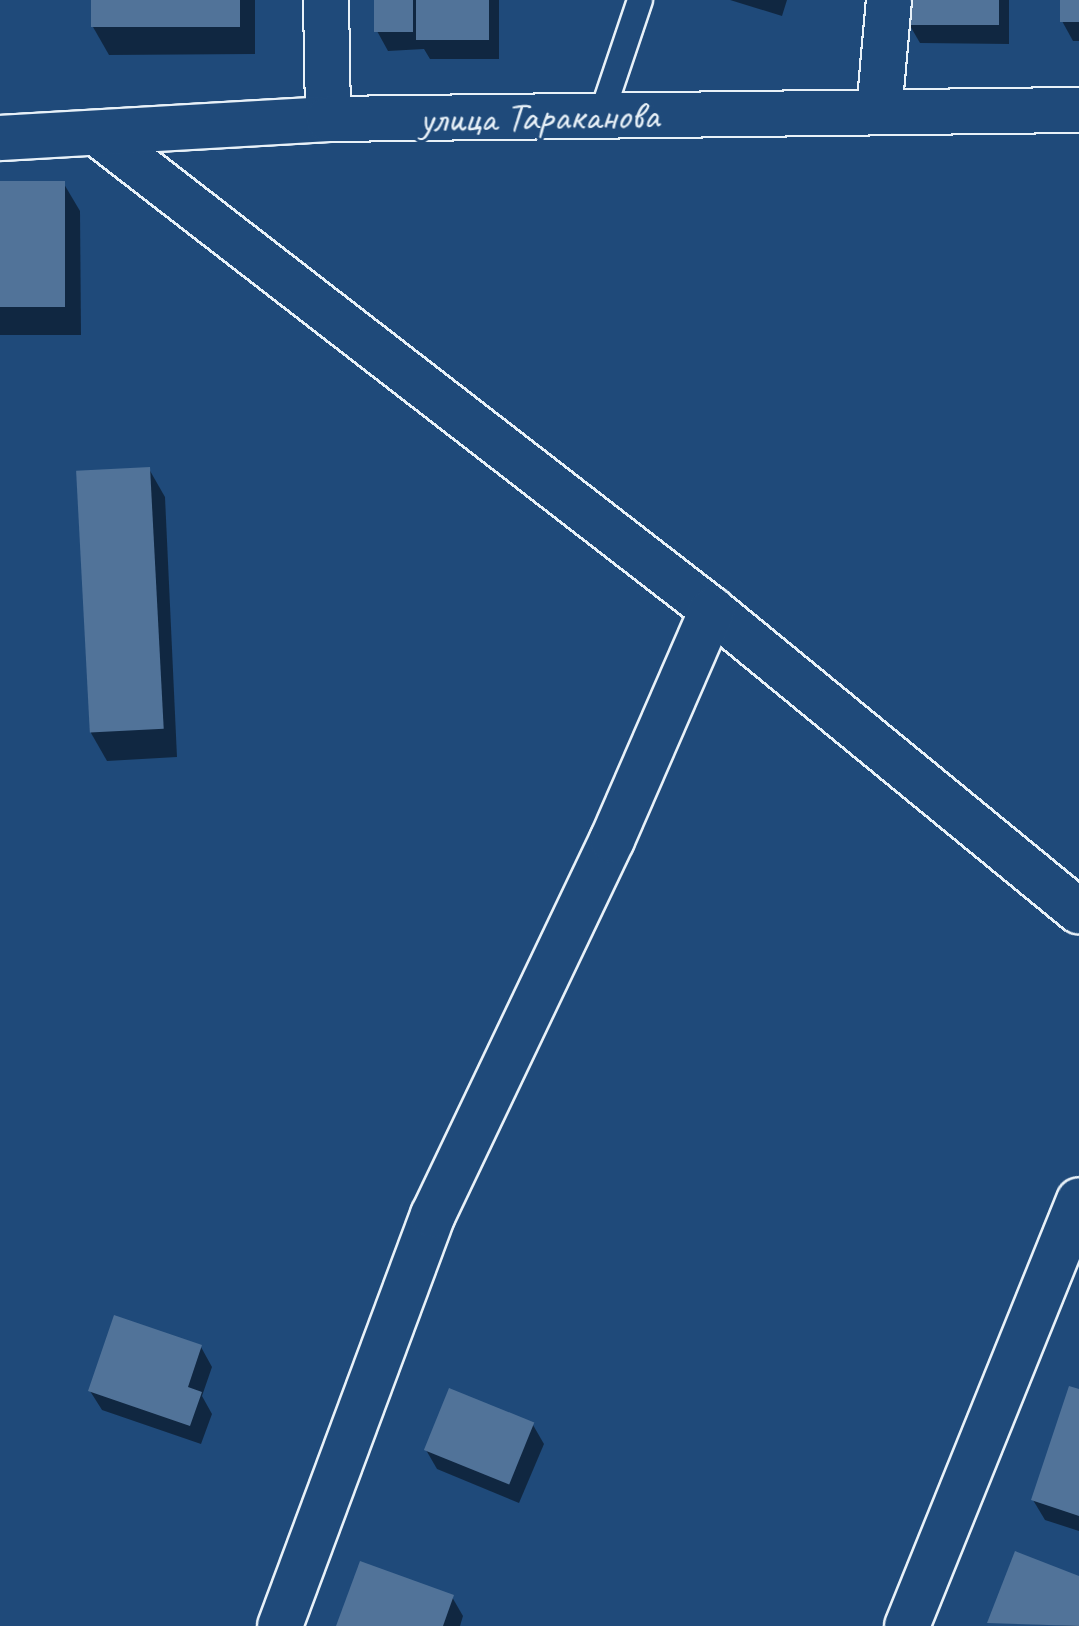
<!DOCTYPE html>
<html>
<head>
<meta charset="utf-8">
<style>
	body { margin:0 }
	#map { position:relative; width:1079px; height:1626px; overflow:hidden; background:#1f4a7a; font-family:Caveat,sans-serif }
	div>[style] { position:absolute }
	.shadow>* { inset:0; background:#0007 }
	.building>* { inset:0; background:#517399; transform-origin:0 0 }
	.roads { filter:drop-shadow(2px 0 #e8f1f8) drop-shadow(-2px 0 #e8f1f8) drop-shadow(0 2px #e8f1f8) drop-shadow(0 -2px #e8f1f8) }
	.service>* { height:24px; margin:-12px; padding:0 12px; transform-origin:12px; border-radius:12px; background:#1f4a7a }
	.minor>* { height:44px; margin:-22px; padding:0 22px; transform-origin:22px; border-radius:22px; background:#1f4a7a }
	span { translate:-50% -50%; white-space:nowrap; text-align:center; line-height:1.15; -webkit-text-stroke:6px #1f4a7a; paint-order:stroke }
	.street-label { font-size:40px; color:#e8f1f8 }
</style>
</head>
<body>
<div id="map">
	<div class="shadow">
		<i style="clip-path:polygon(93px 0,255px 0,255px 54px,109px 55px,93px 27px)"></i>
		<i style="clip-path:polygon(376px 0,499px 0,499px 59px,430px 59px,424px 49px,388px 51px,377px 31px)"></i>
		<i style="clip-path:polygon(730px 0,787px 0,782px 16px)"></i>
		<i style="clip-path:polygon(909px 0,1009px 0,1009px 44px,920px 43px,909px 24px)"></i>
		<i style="clip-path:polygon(1062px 0,1079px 0,1079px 41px,1073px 41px,1062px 21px)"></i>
		<i style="clip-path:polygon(0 184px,64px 184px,80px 211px,81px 335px,0 335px)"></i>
		<i style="clip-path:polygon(149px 469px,165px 497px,177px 757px,107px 761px,91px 733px)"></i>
		<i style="clip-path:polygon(201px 1347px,212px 1367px,202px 1396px,212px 1414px,201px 1444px,102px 1410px,90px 1391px)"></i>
		<i style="clip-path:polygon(1079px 1391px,1079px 1531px,1045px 1520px,1033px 1500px)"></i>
		<i style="clip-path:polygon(533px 1425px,544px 1444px,519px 1503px,437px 1469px,426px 1450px)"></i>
		<i style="clip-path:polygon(1079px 1578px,1079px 1626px,989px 1622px)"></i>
		<i style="clip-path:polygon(452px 1597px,463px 1616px,460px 1626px,339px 1626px)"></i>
	</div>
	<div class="building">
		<i style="left:91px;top:0;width:149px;height:27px"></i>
		<i style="left:374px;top:0;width:39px;height:32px"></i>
		<i style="left:416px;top:0;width:73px;height:40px"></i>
		<i style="left:907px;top:0;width:92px;height:25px"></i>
		<i style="left:1060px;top:0;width:19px;height:22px"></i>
		<i style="left:65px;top:181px;width:126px;height:65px;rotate:90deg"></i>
		<i style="left:150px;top:467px;width:262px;height:74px;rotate:87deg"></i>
		<i style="clip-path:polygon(114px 1315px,202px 1345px,188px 1387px,202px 1392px,190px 1426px,88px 1391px)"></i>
		<i style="clip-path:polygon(1069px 1386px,1079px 1389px,1079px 1516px,1031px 1500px)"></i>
		<i style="left:449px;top:1388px;width:92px;height:67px;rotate:22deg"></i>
		<i style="clip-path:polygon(1015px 1551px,1079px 1576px,1079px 1626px,987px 1623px)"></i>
		<i style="clip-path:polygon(360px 1561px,454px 1595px,443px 1626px,336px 1626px)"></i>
	</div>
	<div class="roads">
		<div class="service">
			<i style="left:601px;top:116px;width:122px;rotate:-71.4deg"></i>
		</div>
		<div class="minor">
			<i style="left:326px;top:0;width:119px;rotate:89deg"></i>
			<i style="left:879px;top:112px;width:112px;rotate:-84.9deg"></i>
			<i style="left:98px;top:134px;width:777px;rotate:37.78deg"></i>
			<i style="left:712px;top:610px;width:475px;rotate:39.4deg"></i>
			<i style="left:0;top:138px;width:329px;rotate:-3.3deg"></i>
			<i style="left:328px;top:119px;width:751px;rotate:-0.69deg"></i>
			<i style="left:280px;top:1626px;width:439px;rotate:-69.6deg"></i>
			<i style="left:433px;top:1215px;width:416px;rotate:-64.5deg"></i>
			<i style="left:612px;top:840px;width:251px;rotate:-66.5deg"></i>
			<i style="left:907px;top:1626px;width:459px;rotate:-68deg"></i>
		</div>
	</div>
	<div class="street-label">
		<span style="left:539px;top:117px;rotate:-1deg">улица Тараканова</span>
	</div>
</div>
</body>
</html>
